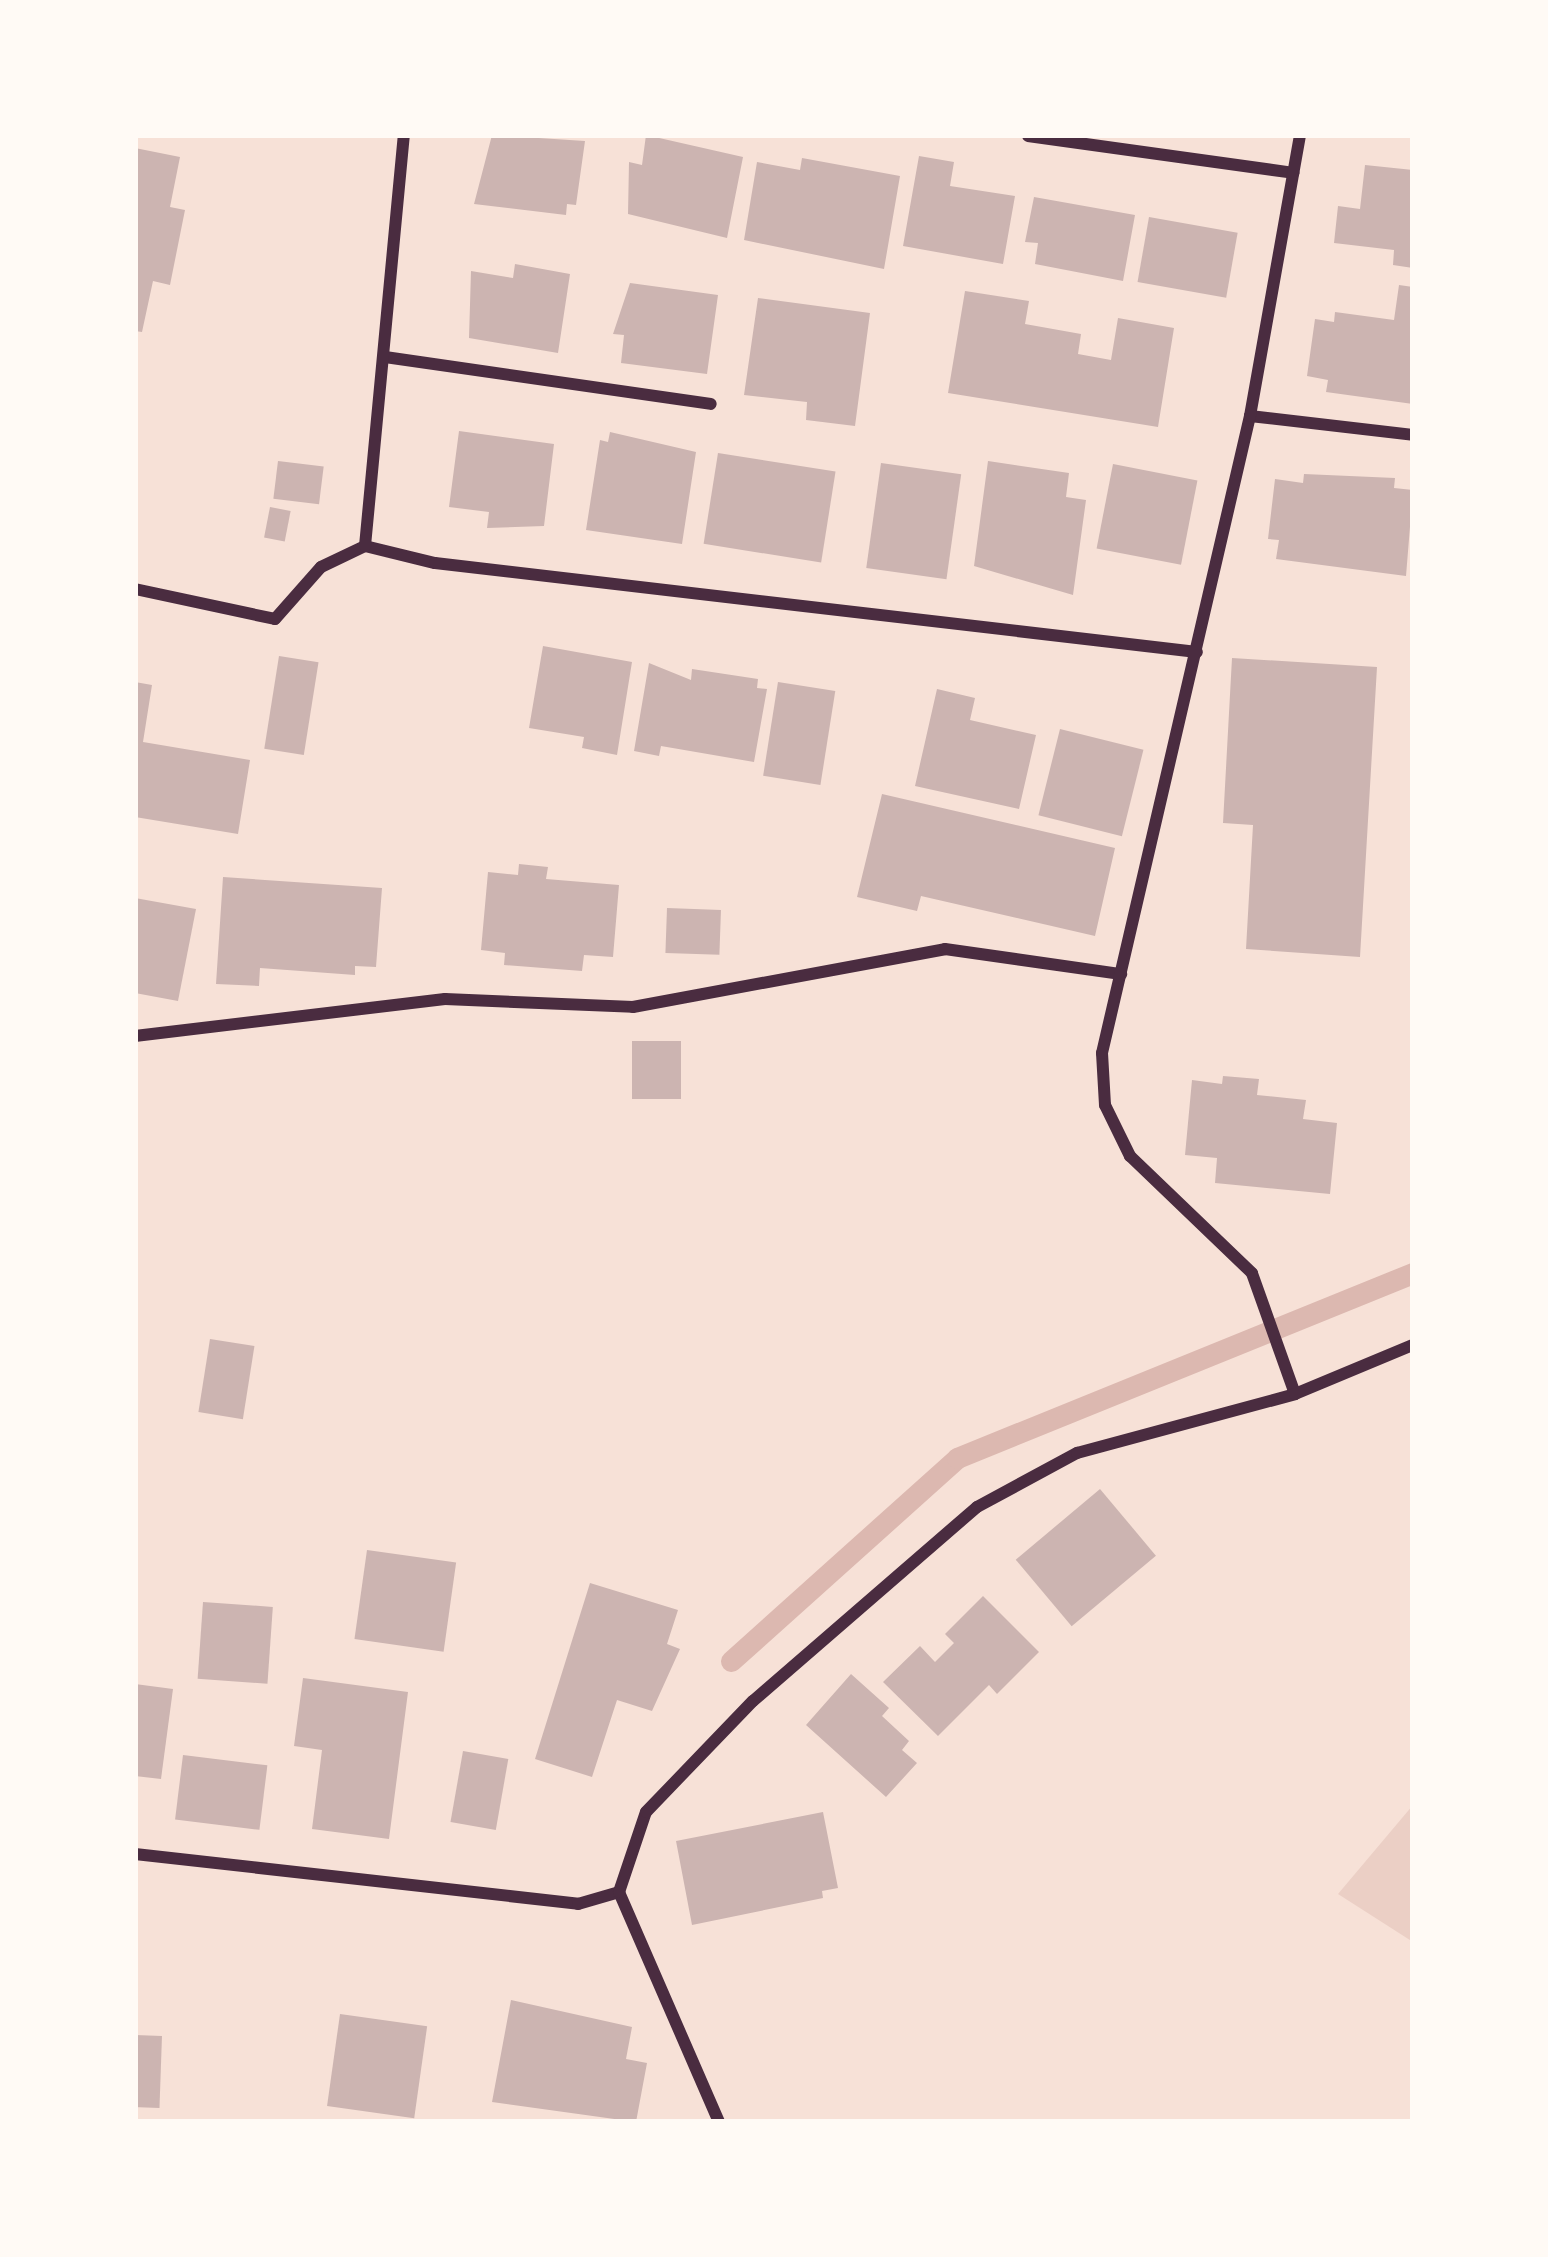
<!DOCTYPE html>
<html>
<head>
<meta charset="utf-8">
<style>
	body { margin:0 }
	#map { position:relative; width:1548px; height:2257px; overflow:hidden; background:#f7e1d7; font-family:"Titillium Web",sans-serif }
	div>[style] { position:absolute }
	.green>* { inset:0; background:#ebcfc5 }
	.stream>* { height:21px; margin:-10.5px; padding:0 10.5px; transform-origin:10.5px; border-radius:10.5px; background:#dcb8b0 }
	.building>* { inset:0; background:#ccb4b1; transform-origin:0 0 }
	.minor>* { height:12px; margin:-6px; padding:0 6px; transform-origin:6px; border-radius:6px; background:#4a2c40 }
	span { translate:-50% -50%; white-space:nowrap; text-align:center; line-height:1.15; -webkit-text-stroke:12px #fffaf5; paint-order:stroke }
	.frame { position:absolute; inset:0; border:138px solid #fffaf5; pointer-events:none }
</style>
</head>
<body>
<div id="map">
	<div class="green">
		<i style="clip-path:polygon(1413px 1805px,1413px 1942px,1338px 1894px)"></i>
	</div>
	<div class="stream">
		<i style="left:731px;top:1661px;width:304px;rotate:-41.9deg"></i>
		<i style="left:957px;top:1458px;width:492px;rotate:-22.1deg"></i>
	</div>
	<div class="building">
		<i style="clip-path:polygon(492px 135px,585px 141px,576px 205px,567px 204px,566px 215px,474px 204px)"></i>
		<i style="clip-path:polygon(646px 135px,743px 157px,727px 238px,628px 214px,629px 162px,642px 165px)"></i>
		<i style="clip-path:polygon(135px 148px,180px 157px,170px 207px,185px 210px,170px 285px,153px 281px,142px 332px,135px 331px)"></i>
		<i style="clip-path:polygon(919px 156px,954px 162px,950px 186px,1015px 196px,1003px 264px,903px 246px)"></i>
		<i style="clip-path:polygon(802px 158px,900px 176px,884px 269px,744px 240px,757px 162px,800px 170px)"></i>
		<i style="clip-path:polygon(1365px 165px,1413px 170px,1413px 268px,1393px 265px,1394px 250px,1334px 243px,1338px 206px,1360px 209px)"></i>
		<i style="clip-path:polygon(1034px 197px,1135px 215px,1123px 281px,1035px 264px,1038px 243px,1025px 242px)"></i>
		<i style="left:1149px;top:217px;width:90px;height:66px;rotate:10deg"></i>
		<i style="clip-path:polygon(515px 264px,570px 274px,558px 353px,469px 338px,471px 271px,513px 278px)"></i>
		<i style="clip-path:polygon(630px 283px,718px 295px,707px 374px,621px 363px,624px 335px,613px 334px)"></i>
		<i style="clip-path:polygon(1399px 285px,1413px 287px,1413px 404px,1326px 392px,1328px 380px,1307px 376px,1315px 319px,1334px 322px,1335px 312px,1394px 320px)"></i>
		<i style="clip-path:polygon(965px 291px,1029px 301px,1025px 324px,1081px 334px,1078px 354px,1111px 360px,1118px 318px,1174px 328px,1158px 427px,948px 393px)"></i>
		<i style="clip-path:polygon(758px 298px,870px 313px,855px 426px,806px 420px,807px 402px,744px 395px)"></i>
		<i style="clip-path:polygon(459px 431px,554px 444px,544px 526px,487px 528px,489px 512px,449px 507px)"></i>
		<i style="clip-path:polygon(610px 432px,696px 452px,682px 544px,586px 530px,600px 440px,608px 442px)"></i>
		<i style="left:718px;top:453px;width:119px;height:92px;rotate:9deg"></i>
		<i style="left:278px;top:461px;width:46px;height:38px;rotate:7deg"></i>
		<i style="clip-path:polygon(988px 461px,1069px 473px,1066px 497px,1086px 500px,1073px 595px,974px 566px)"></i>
		<i style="left:881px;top:463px;width:81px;height:106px;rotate:8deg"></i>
		<i style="left:1113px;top:464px;width:86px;height:86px;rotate:11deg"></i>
		<i style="clip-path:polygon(1304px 474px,1395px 478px,1394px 488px,1413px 490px,1406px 576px,1276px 559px,1279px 540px,1268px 539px,1275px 479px,1303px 483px)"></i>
		<i style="left:270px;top:507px;width:21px;height:31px;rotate:11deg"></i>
		<i style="clip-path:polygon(543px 646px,632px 662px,617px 755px,582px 748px,584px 737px,529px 728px)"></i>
		<i style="left:279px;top:656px;width:40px;height:94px;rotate:9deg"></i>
		<i style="clip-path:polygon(1232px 658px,1377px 667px,1360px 957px,1246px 949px,1253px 825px,1223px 823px)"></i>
		<i style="clip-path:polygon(649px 663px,691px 680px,692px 669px,758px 679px,757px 688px,767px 689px,754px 762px,661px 746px,659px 756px,634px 751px)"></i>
		<i style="clip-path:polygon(135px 682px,152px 685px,143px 742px,250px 760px,238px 834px,135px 817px)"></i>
		<i style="left:778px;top:682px;width:58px;height:95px;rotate:9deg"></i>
		<i style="clip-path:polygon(937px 689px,975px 698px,970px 720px,1036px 735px,1019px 809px,915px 786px)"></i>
		<i style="left:1060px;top:729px;width:86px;height:89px;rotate:14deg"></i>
		<i style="clip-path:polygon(882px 794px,1115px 848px,1095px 936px,921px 896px,917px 911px,857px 897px)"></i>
		<i style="clip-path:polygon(519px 864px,548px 867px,546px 879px,619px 885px,613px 957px,584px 955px,582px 971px,504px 965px,505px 953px,481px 950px,488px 872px,518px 875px)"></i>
		<i style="clip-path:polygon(223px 877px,382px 888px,376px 967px,355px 966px,355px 975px,260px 968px,259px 986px,216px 984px)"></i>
		<i style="clip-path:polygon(135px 898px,196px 909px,178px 1001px,135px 993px)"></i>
		<i style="left:667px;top:908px;width:54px;height:45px;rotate:2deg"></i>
		<i style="left:632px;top:1041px;width:49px;height:58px"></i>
		<i style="clip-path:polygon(1223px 1076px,1259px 1079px,1257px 1095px,1306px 1100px,1303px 1119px,1337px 1123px,1330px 1194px,1215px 1183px,1217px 1158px,1185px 1155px,1192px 1080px,1222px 1084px)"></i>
		<i style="left:210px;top:1339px;width:45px;height:74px;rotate:9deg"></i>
		<i style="left:1100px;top:1489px;width:87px;height:110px;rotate:50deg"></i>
		<i style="left:367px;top:1550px;width:90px;height:90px;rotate:8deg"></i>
		<i style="clip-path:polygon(590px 1583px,678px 1610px,667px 1644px,680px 1649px,652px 1711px,617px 1700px,592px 1777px,535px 1759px)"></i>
		<i style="clip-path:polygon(983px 1596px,1039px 1652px,997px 1694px,989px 1685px,938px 1736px,883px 1682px,920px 1646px,935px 1662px,954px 1643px,945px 1634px)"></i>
		<i style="left:203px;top:1602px;width:70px;height:77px;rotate:4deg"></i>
		<i style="clip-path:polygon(851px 1674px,889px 1708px,882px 1716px,909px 1741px,902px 1750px,917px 1763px,886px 1797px,806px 1725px)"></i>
		<i style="clip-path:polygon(303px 1678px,408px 1692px,389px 1839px,312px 1829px,322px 1750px,294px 1746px)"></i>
		<i style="clip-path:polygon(135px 1684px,173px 1689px,161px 1779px,135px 1776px)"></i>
		<i style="left:463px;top:1751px;width:46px;height:72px;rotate:10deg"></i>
		<i style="left:183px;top:1755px;width:85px;height:65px;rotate:7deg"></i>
		<i style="clip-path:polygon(823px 1812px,838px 1888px,822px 1891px,823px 1898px,692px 1925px,676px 1841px)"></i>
		<i style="clip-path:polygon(511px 2000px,632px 2027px,626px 2059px,647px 2063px,636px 2122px,492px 2102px)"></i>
		<i style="left:340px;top:2014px;width:88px;height:93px;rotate:8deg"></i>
		<i style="left:135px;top:2035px;width:27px;height:72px;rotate:2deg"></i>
	</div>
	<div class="minor">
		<i style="left:1028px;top:136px;width:268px;rotate:7.9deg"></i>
		<i style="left:385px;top:357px;width:329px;rotate:8.2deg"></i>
		<i style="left:1250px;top:416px;width:164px;rotate:6.6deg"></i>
		<i style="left:365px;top:546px;width:72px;rotate:13.7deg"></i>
		<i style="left:435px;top:563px;width:767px;rotate:6.66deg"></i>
		<i style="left:135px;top:589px;width:143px;rotate:12.1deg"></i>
		<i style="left:275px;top:619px;width:69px;rotate:-48.5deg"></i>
		<i style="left:321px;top:567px;width:49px;rotate:-25.5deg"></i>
		<i style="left:365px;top:546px;width:413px;rotate:-84.6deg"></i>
		<i style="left:135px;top:1036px;width:312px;rotate:-6.8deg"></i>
		<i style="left:445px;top:999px;width:188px;rotate:2.4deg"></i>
		<i style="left:633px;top:1007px;width:317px;rotate:-10.5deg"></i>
		<i style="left:945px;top:949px;width:178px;rotate:8.1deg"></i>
		<i style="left:1295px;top:1394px;width:128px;rotate:-109.6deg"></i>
		<i style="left:1252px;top:1273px;width:169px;rotate:-136.2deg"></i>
		<i style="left:1130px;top:1156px;width:57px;rotate:-116.1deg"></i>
		<i style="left:1105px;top:1105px;width:52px;rotate:-93.3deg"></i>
		<i style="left:1102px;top:1053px;width:654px;rotate:-76.92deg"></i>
		<i style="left:1250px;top:416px;width:285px;rotate:-79.9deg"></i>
		<i style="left:135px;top:1854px;width:446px;rotate:6.4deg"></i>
		<i style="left:578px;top:1904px;width:43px;rotate:-16.3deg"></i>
		<i style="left:719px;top:2122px;width:251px;rotate:-113.5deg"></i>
		<i style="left:619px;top:1892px;width:84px;rotate:-71.4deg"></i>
		<i style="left:646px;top:1812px;width:154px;rotate:-46.1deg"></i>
		<i style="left:753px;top:1701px;width:296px;rotate:-40.9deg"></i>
		<i style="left:977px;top:1507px;width:114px;rotate:-28.4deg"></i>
		<i style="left:1077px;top:1453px;width:226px;rotate:-15.1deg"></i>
		<i style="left:1295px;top:1394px;width:128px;rotate:-22.6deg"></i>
	</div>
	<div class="frame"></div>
</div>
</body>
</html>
